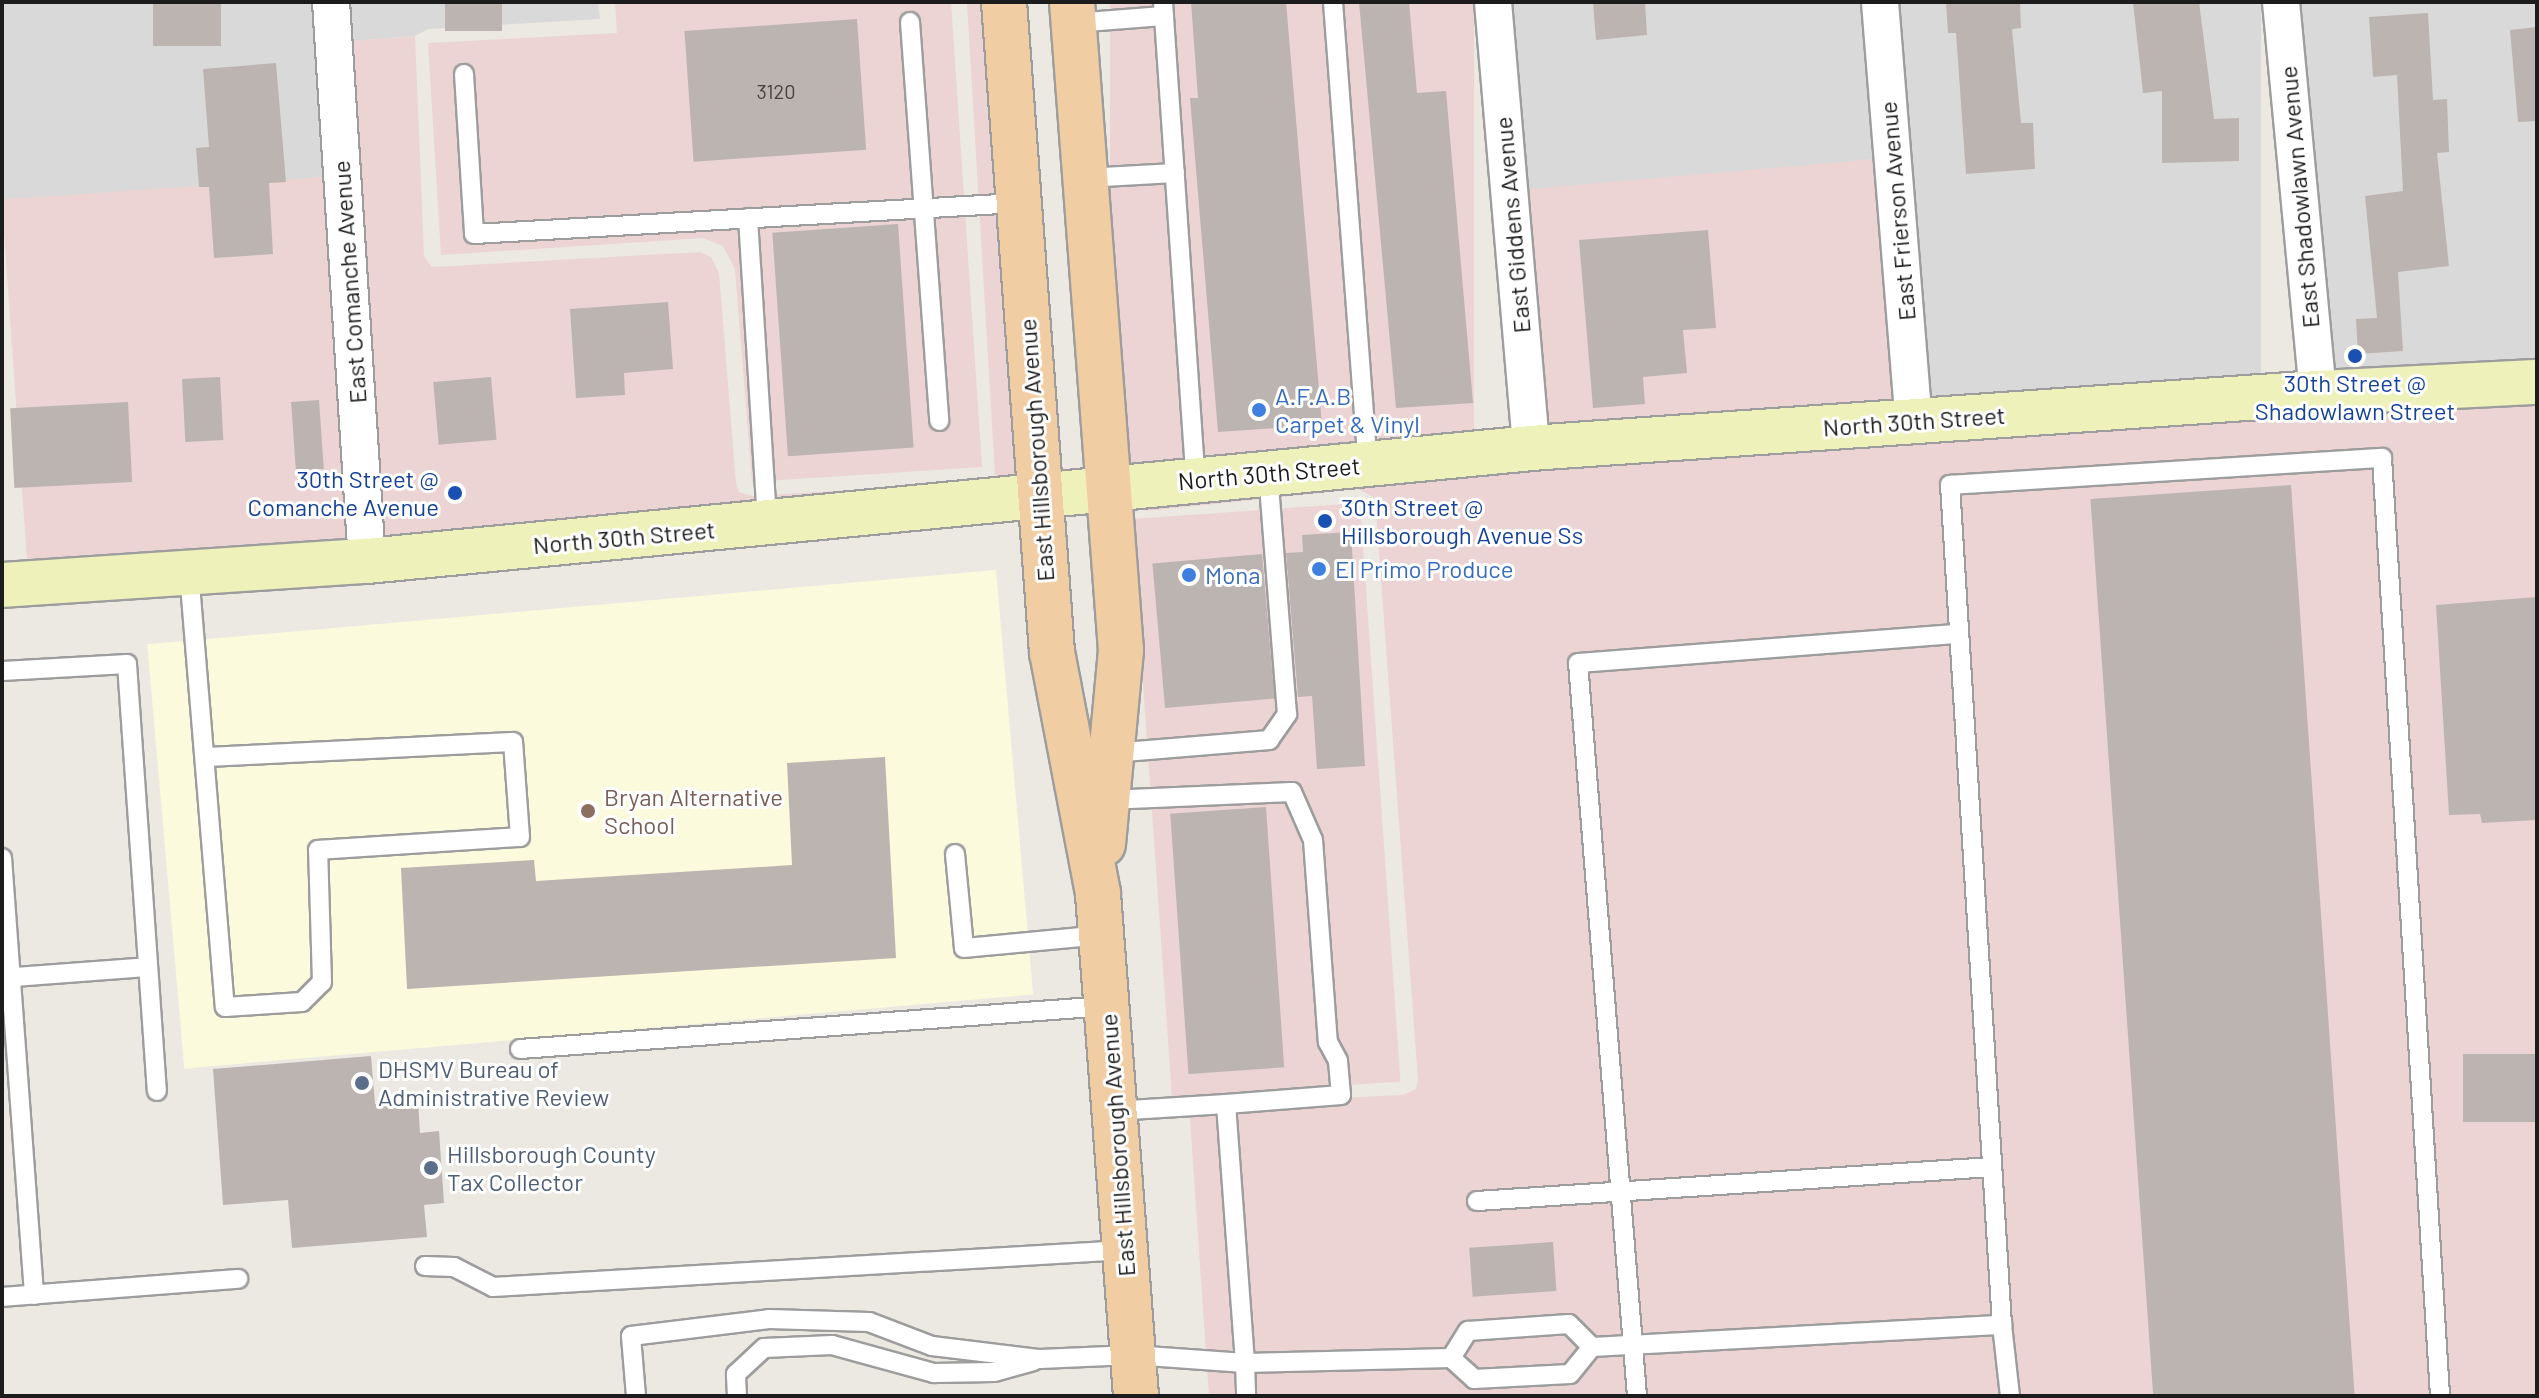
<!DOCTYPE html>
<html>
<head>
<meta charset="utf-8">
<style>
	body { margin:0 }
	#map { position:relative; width:2539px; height:1398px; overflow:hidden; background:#ece9e2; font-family:Barlow,sans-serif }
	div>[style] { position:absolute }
	.residential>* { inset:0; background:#dad9d9; transform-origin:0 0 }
	.commercial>* { inset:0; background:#ebd4d3; transform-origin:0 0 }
	.education>* { inset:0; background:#fbfadd; transform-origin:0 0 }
	.building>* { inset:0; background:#bcb4b0; transform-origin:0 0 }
	.roads { filter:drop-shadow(2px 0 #9d9d9d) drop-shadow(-2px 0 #9d9d9d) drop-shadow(0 2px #9d9d9d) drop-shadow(0 -2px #9d9d9d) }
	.lane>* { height:18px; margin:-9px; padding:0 9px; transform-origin:9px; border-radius:9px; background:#fff }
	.street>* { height:36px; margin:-18px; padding:0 18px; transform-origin:18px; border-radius:18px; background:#fff }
	.secondary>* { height:44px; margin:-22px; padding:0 22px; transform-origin:22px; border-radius:22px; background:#eff1bb }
	.primary>* { height:44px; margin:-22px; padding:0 22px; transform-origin:22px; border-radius:22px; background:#f0cda3 }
	.dots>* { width:22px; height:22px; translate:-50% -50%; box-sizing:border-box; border:4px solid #fff; border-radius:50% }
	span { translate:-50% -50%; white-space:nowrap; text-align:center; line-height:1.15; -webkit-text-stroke:6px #fff; paint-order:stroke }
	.number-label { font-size:20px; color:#444241 }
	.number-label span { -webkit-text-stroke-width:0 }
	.street-label { font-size:24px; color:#1c1c1c }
	.transit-label { font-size:24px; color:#164399 }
	.right { translate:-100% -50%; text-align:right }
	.left { translate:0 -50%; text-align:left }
	.shop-label { font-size:24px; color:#366cbe }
	.education-label { font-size:24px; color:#785e54 }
	.service-label { font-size:24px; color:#4e5e75 }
	.frame { position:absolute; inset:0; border:4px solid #1c1c1c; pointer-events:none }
</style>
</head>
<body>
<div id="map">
	<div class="residential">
		<i style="clip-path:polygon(2px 2px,312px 2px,323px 177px,2px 208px)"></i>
		<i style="clip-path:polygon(350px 2px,598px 2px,600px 19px,428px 29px,415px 36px,352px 41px)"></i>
		<i style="clip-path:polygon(1513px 2px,1861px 2px,1874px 159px,1530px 211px)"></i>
		<i style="left:1899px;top:2px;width:362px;height:402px"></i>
		<i style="clip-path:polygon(2300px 2px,2537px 2px,2537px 366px,2335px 375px)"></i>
	</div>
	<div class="commercial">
		<i style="clip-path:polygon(615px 2px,951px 2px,982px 467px,752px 482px,735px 269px,723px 246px,703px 238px,441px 255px,428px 43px,617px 33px)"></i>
		<i style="clip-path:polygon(967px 2px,981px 2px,1017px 483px,384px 535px,352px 41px,415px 36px,424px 256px,432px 267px,700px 252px,711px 257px,719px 273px,736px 483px,739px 492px,752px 496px,982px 482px,995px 475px)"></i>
		<i style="left:1110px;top:2px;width:364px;height:468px"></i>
		<i style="left:1874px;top:159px;width:247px;height:348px;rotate:85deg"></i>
		<i style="left:323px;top:177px;width:362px;height:322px;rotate:86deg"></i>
		<i style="clip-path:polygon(2537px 399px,2537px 1396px,1209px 1396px,1189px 1105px,1403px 1095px,1416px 1089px,1418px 1080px,1375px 498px,1358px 489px,1147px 511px,1146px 502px,1532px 465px)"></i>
		<i style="left:1360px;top:503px;width:580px;height:229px;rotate:86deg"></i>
	</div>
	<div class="education">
		<i style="left:996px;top:570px;width:426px;height:852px;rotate:85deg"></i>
	</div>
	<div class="building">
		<i style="left:153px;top:2px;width:68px;height:44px"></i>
		<i style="left:445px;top:2px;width:57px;height:29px"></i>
		<i style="clip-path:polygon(1191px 2px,1286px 2px,1322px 425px,1218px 432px,1190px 98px,1198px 98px)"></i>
		<i style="clip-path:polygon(1359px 2px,1409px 2px,1417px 93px,1446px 91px,1473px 403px,1396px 408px)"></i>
		<i style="clip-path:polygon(1593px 2px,1645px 2px,1647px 35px,1596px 40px)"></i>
		<i style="clip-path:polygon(1946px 2px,2020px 2px,2021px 28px,2012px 29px,2021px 123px,2033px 123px,2035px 169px,1966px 174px,1956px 33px,1948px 33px)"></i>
		<i style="clip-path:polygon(2133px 2px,2199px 2px,2214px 119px,2239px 118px,2239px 161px,2162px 163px,2162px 91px,2143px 93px)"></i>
		<i style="clip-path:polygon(2428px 13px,2433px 100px,2447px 99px,2449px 152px,2437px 153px,2449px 266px,2398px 272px,2403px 351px,2358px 354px,2356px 319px,2377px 318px,2365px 196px,2403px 191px,2397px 75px,2373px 77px,2369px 17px)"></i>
		<i style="left:857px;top:19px;width:131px;height:173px;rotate:86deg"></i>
		<i style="clip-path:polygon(2537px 27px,2537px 121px,2518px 122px,2510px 30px)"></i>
		<i style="clip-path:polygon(276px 63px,286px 182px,269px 183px,273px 254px,214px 258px,209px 187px,199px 187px,196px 148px,209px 147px,203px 69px)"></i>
		<i style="left:898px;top:224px;width:224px;height:126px;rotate:86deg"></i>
		<i style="clip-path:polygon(1708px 230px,1716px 328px,1683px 330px,1687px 373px,1643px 377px,1645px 404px,1593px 408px,1579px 240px)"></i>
		<i style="clip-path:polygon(668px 302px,673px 369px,624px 373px,625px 395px,576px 398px,570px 309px)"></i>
		<i style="left:220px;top:377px;width:63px;height:38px;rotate:87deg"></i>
		<i style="left:491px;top:377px;width:63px;height:58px;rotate:85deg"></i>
		<i style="left:319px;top:400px;width:69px;height:28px;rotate:86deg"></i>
		<i style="left:128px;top:402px;width:80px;height:118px;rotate:87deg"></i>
		<i style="left:2291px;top:485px;width:913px;height:201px;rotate:86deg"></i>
		<i style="clip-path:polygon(1351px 532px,1365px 766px,1317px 769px,1312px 696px,1298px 697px,1286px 553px,1303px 552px,1302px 535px)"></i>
		<i style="left:1262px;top:554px;width:145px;height:110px;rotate:85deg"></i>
		<i style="clip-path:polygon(2537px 597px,2537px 820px,2482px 823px,2480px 814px,2449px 815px,2436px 605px)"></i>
		<i style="clip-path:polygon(885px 757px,896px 958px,407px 989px,401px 868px,534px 860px,536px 881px,792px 865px,787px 763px)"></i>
		<i style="left:1266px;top:807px;width:261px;height:96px;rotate:86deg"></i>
		<i style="left:2537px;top:1054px;width:68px;height:74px;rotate:90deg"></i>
		<i style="clip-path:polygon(371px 1056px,375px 1104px,418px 1101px,420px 1133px,439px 1131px,444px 1203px,424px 1205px,427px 1237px,292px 1248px,288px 1200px,223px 1205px,213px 1069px)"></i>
		<i style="left:1553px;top:1242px;width:49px;height:84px;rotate:86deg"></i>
	</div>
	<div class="roads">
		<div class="lane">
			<i style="left:1163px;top:2px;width:479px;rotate:86.1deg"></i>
			<i style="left:1333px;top:2px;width:463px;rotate:85.7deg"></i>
			<i style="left:910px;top:22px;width:400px;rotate:85.8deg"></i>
			<i style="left:1073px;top:23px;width:91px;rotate:-4.4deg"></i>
			<i style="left:464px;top:74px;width:160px;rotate:86.4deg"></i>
			<i style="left:474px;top:234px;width:545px;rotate:-3.26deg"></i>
			<i style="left:1085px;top:178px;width:90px;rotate:-3.2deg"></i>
			<i style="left:748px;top:218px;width:306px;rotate:86.4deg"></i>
			<i style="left:189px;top:572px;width:436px;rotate:85.3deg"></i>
			<i style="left:225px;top:1007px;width:77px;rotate:-3.7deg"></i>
			<i style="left:302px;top:1002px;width:28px;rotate:-45deg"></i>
			<i style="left:322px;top:982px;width:132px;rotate:-91.7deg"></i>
			<i style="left:318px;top:850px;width:202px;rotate:-3.7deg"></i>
			<i style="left:520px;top:837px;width:95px;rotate:-94.2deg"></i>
			<i style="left:513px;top:742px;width:307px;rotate:177.2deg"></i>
			<i style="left:2px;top:671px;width:125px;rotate:-3.2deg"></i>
			<i style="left:127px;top:664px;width:428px;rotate:86deg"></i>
			<i style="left:1112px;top:753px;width:158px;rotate:-4.7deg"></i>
			<i style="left:1269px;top:740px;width:32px;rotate:-55deg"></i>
			<i style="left:1287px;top:714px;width:242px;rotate:-94.5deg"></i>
			<i style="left:1107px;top:800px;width:185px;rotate:-2.5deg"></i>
			<i style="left:1292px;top:792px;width:52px;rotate:66.4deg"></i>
			<i style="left:1313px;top:840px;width:203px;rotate:85.8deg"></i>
			<i style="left:1328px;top:1042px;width:21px;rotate:62deg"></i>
			<i style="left:1338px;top:1061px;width:34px;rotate:85deg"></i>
			<i style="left:1341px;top:1095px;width:115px;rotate:175.5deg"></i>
			<i style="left:955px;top:854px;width:94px;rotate:84.5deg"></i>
			<i style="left:964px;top:948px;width:138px;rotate:-5.4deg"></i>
			<i style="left:2px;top:858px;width:438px;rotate:85.8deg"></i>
			<i style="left:2px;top:978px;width:146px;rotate:-4.3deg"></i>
			<i style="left:520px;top:1049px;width:589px;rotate:-4.19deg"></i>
			<i style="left:1114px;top:1111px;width:112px;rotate:-3.6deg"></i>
			<i style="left:1226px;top:1104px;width:260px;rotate:85.8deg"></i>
			<i style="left:1245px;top:1363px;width:206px;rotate:-1.4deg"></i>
			<i style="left:1451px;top:1358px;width:31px;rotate:42deg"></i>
			<i style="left:1474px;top:1379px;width:96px;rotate:-3deg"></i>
			<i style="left:1570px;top:1374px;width:35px;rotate:-51deg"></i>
			<i style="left:1477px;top:1201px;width:516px;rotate:-3.78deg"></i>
			<i style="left:425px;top:1266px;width:29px;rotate:2deg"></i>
			<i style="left:454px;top:1267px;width:44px;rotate:27.1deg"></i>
			<i style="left:493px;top:1287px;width:633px;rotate:-3.35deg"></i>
			<i style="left:2px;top:1297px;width:237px;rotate:-4.4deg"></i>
			<i style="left:2002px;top:1325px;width:71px;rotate:83.6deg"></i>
			<i style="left:1451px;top:1358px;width:32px;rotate:-58deg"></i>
			<i style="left:1468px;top:1331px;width:101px;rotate:-4deg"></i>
			<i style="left:1569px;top:1324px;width:33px;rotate:45deg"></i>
			<i style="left:1592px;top:1347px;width:411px;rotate:-3.1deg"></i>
			<i style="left:2002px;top:1325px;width:842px;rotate:-93.54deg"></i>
			<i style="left:1950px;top:485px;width:433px;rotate:-3.6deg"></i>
			<i style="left:2382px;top:458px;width:940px;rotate:86.46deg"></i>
			<i style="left:636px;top:1396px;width:60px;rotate:-94.8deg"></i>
			<i style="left:631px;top:1336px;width:139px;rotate:-7deg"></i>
			<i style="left:769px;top:1319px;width:100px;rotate:1.7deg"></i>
			<i style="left:869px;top:1322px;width:67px;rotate:20.9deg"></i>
			<i style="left:932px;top:1346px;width:109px;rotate:6.9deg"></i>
			<i style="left:1040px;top:1359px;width:93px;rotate:-2.5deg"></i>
			<i style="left:1133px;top:1355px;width:112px;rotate:4.1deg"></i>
			<i style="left:1245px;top:1363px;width:33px;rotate:88deg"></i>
			<i style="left:737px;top:1396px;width:22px;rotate:-93deg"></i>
			<i style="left:736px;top:1374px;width:38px;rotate:-43deg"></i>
			<i style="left:764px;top:1348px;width:68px;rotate:-2.5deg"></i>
			<i style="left:832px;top:1345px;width:106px;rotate:15.4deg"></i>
			<i style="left:934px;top:1373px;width:60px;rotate:-1deg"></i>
			<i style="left:994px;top:1372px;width:41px;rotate:-15.4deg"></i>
			<i style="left:1637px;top:1396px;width:735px;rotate:-94.6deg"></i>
			<i style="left:1578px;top:663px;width:382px;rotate:-4.4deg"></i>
		</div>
		<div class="street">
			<i style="left:331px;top:2px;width:560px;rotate:86.32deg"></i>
			<i style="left:1493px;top:2px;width:448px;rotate:85.1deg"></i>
			<i style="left:1880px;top:2px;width:420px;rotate:85.4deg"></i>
			<i style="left:2281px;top:2px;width:393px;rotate:84.6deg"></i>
		</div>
		<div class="secondary">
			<i style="left:2px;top:585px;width:366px;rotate:-3.8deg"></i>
			<i style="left:367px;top:561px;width:1169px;rotate:-5.54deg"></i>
			<i style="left:1531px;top:448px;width:789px;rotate:-4deg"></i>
			<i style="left:2318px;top:393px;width:219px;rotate:-2.9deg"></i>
		</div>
		<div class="primary">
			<i style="left:1004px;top:2px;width:652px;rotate:85.78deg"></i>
			<i style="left:1052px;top:652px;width:246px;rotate:79.2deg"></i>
			<i style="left:1098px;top:894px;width:503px;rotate:85.67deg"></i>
			<i style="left:1072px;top:2px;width:650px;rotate:85.68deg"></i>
			<i style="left:1121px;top:650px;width:195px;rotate:95.3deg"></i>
		</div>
	</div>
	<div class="dots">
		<i style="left:2355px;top:356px;background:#1a4fb4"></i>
		<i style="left:1259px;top:410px;background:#3f7fe0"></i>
		<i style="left:455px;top:493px;background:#1a4fb4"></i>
		<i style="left:1325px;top:521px;background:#1a4fb4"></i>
		<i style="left:1319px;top:569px;background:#3f7fe0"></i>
		<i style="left:1189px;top:575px;background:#3f7fe0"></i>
		<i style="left:588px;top:811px;background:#8d6e63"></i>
		<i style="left:362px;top:1083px;background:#5c6f8a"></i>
		<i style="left:431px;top:1168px;background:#5c6f8a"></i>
	</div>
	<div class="number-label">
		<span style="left:776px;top:91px">3120</span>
	</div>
	<div class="street-label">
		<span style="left:2299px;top:197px;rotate:-95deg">East Shadowlawn Avenue</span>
		<span style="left:1897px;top:211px;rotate:-95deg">East Frierson Avenue</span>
		<span style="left:1512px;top:225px;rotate:-95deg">East Giddens Avenue</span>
		<span style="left:349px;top:282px;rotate:-94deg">East Comanche Avenue</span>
		<span style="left:1914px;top:421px;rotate:-4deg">North 30th Street</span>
		<span style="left:1036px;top:450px;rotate:-94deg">East Hillsborough Avenue</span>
		<span style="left:1269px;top:473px;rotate:-5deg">North 30th Street</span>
		<span style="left:624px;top:537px;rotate:-5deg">North 30th Street</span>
		<span style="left:1117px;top:1145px;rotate:-94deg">East Hillsborough Avenue</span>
	</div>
	<div class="transit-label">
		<span style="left:2355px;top:397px">30th Street @<br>Shadowlawn Street</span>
		<span class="right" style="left:439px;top:493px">30th Street @<br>Comanche Avenue</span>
		<span class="left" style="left:1341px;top:521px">30th Street @<br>Hillsborough Avenue Ss</span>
	</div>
	<div class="shop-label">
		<span class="left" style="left:1275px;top:410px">A.F.A.B<br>Carpet &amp; Vinyl</span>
		<span class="left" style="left:1335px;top:569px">El Primo Produce</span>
		<span class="left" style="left:1205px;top:575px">Mona</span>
	</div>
	<div class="education-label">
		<span class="left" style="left:604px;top:811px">Bryan Alternative<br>School</span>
	</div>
	<div class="service-label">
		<span class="left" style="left:378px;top:1083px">DHSMV Bureau of<br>Administrative Review</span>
		<span class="left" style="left:447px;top:1168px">Hillsborough County<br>Tax Collector</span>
	</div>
	<div class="frame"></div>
</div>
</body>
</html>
